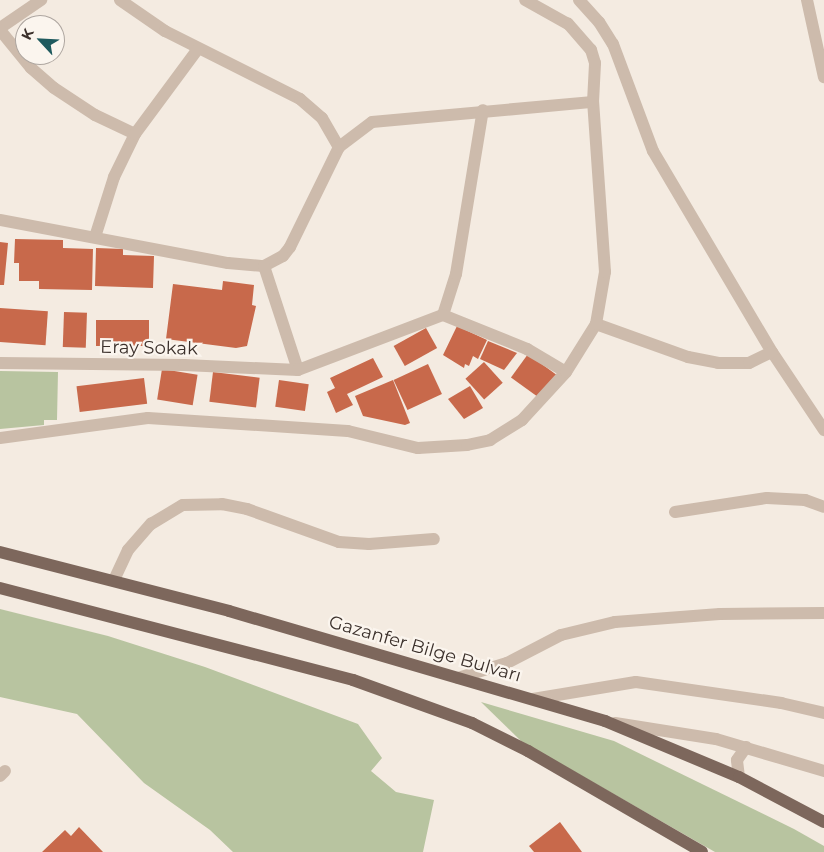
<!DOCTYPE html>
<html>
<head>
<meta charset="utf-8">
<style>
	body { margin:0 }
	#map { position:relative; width:824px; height:852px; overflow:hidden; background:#f4ebe1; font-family:Montserrat,sans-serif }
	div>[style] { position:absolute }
	.green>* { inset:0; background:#b8c4a0 }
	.building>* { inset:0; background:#c8694b; transform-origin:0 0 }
	.minor>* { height:12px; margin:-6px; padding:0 6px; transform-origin:6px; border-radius:6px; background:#cdbbac }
	.major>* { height:12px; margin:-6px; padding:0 6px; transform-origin:6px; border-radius:6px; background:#7d675c }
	span { translate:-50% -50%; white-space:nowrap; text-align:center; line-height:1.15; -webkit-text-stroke:4.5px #fbf5ee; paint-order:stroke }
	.street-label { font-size:18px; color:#3b302b }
	.north { position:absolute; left:15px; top:15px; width:50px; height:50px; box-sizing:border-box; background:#fbf5ee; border:1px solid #aea6a0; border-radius:50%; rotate:295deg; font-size:14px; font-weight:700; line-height:20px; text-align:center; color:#3b302b }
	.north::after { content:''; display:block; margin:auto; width:18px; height:22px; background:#1f5a5e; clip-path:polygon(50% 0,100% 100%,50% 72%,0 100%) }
</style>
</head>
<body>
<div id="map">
	<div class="green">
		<i style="clip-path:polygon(0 371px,58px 372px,57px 420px,44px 420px,44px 425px,0 429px)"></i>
		<i style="clip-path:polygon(0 609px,108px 636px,205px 667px,358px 724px,382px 758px,371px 771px,396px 792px,434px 800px,423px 852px,233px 852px,210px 830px,144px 783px,77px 714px,0 697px)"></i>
		<i style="clip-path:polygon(481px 702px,614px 741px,794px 829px,824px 846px,824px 852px,715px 852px,521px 741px)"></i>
	</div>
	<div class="building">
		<i style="clip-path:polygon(15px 239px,63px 240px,63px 248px,93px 249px,92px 290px,39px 289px,39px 281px,19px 281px,19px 263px,14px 263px)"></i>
		<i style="clip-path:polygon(0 242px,8px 243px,4px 285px,0 285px)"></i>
		<i style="clip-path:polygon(96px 248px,123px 249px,123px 255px,154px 256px,153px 288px,95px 286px)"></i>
		<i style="clip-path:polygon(223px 281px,254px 285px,252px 305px,256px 306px,247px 346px,236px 348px,166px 339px,173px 284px,222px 290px)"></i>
		<i style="left:0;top:308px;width:48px;height:34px;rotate:4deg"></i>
		<i style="left:64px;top:312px;width:23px;height:35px;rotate:2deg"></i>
		<i style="left:149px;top:320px;width:26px;height:53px;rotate:90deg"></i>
		<i style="clip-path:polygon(457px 326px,487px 340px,478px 359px,473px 356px,469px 366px,465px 364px,464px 368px,443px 355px)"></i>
		<i style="left:426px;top:328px;width:23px;height:37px;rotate:61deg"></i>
		<i style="clip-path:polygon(488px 341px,517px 353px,504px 370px,480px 359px)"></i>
		<i style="left:528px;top:354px;width:36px;height:29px;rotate:36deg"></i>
		<i style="clip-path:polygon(373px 358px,383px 377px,347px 394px,353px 405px,336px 413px,327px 392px,335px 388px,330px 378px)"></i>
		<i style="left:484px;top:362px;width:28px;height:25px;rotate:48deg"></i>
		<i style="left:428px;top:364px;width:33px;height:38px;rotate:65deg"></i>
		<i style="left:162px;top:369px;width:36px;height:31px;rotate:9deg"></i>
		<i style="left:213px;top:372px;width:47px;height:30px;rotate:7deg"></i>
		<i style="left:144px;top:378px;width:26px;height:68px;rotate:83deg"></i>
		<i style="left:279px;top:380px;width:30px;height:27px;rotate:8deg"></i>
		<i style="clip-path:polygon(393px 380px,410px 423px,405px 425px,363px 416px,355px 396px)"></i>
		<i style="clip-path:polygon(470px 386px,483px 408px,464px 419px,448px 399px)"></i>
		<i style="clip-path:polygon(560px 822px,582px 852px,534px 852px,529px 846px)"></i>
		<i style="clip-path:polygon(79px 827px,103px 852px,42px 852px,65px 830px,71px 836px)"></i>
	</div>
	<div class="minor">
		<i style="left:120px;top:0;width:55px;rotate:34.6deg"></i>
		<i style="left:165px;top:31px;width:151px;rotate:26.7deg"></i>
		<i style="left:300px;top:99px;width:29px;rotate:41deg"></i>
		<i style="left:322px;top:118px;width:34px;rotate:60deg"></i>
		<i style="left:579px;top:0;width:30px;rotate:48deg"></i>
		<i style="left:599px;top:22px;width:26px;rotate:58deg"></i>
		<i style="left:613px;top:44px;width:114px;rotate:69.5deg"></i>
		<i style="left:653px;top:151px;width:234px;rotate:59.4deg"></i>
		<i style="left:772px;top:352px;width:94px;rotate:56.3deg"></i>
		<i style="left:807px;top:0;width:79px;rotate:77.6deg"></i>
		<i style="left:0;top:28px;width:50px;rotate:-34.3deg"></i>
		<i style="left:0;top:30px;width:49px;rotate:50.8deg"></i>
		<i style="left:31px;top:68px;width:30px;rotate:41deg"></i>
		<i style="left:54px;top:88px;width:49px;rotate:33.4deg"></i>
		<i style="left:95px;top:115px;width:44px;rotate:25.4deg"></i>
		<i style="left:0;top:220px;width:232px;rotate:10.7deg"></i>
		<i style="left:228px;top:263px;width:36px;rotate:5deg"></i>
		<i style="left:264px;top:266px;width:21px;rotate:-28deg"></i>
		<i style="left:283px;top:256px;width:11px;rotate:-52deg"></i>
		<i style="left:290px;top:247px;width:111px;rotate:-63.9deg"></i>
		<i style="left:339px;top:147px;width:41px;rotate:-37.1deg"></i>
		<i style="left:372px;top:122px;width:222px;rotate:-5.2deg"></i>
		<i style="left:95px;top:237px;width:63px;rotate:-72.4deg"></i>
		<i style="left:114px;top:177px;width:48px;rotate:-64deg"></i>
		<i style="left:135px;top:134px;width:106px;rotate:-53.5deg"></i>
		<i style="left:264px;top:266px;width:109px;rotate:71.9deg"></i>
		<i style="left:443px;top:315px;width:43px;rotate:-72.4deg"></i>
		<i style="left:456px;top:274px;width:166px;rotate:-80.7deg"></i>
		<i style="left:596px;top:324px;width:98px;rotate:19.7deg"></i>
		<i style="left:688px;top:357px;width:31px;rotate:11deg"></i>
		<i style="left:718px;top:363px;width:31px"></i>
		<i style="left:749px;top:363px;width:25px;rotate:-26deg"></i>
		<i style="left:0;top:363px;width:184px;rotate:0.6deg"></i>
		<i style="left:184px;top:365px;width:114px;rotate:2.5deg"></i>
		<i style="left:298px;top:370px;width:155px;rotate:-20.8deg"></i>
		<i style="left:443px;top:315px;width:91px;rotate:22deg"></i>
		<i style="left:527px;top:349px;width:45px;rotate:30.5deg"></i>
		<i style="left:0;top:438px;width:149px;rotate:-7.7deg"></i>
		<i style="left:148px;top:418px;width:200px;rotate:3.7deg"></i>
		<i style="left:348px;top:431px;width:72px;rotate:13.7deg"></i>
		<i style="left:418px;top:448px;width:49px;rotate:-3.5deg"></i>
		<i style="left:467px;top:445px;width:24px;rotate:-12deg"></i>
		<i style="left:490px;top:440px;width:38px;rotate:-32deg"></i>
		<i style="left:522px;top:420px;width:65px;rotate:-47.5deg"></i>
		<i style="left:566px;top:372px;width:57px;rotate:-58deg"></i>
		<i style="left:596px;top:324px;width:53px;rotate:-80.2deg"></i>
		<i style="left:605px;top:272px;width:170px;rotate:-94deg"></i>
		<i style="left:593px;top:102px;width:39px;rotate:-87deg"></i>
		<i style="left:595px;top:63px;width:14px;rotate:-107deg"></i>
		<i style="left:591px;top:50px;width:35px;rotate:-131deg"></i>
		<i style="left:568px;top:24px;width:49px;rotate:-150.8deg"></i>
		<i style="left:675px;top:512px;width:93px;rotate:-8.7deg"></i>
		<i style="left:767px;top:498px;width:38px;rotate:3deg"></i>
		<i style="left:805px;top:500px;width:20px;rotate:20deg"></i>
		<i style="left:114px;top:580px;width:33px;rotate:-65deg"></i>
		<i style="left:128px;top:550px;width:35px;rotate:-49deg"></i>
		<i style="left:151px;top:524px;width:37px;rotate:-31deg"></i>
		<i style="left:183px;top:505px;width:39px;rotate:-1deg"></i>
		<i style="left:222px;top:504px;width:25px;rotate:11deg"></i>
		<i style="left:247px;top:509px;width:98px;rotate:19.7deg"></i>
		<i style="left:339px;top:542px;width:30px;rotate:4deg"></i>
		<i style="left:369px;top:544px;width:65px;rotate:-4.4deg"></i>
		<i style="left:458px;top:678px;width:51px;rotate:-17deg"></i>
		<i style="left:507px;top:663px;width:61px;rotate:-27.4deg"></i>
		<i style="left:561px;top:635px;width:56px;rotate:-13.5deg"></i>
		<i style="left:615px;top:622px;width:105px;rotate:-4.4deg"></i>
		<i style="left:720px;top:614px;width:104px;rotate:-0.6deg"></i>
		<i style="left:533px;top:699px;width:104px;rotate:-9.4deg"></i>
		<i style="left:636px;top:682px;width:147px;rotate:8.2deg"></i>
		<i style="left:781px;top:703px;width:44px;rotate:13.1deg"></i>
		<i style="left:615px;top:723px;width:102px;rotate:9deg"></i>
		<i style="left:716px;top:739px;width:113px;rotate:16.5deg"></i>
		<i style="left:0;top:776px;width:7px;rotate:-45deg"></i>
		<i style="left:739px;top:777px;width:17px;rotate:-97deg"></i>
		<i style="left:737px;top:760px;width:16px;rotate:-55deg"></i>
	</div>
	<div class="major">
		<i style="left:0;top:552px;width:236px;rotate:14.4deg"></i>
		<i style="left:229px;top:611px;width:392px;rotate:16.3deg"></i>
		<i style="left:605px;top:721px;width:145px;rotate:22.7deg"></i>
		<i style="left:739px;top:777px;width:96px;rotate:27.9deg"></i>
		<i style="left:0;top:588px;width:365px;rotate:14.6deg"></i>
		<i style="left:353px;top:680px;width:127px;rotate:19.9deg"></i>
		<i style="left:472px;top:723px;width:63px;rotate:26.6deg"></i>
		<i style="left:528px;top:751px;width:201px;rotate:30.1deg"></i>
	</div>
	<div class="street-label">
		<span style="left:149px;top:348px;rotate:1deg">Eray Sokak</span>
		<span style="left:425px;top:649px;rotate:16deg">Gazanfer Bilge Bulvarı</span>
	</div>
	<div class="north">K</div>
</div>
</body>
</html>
